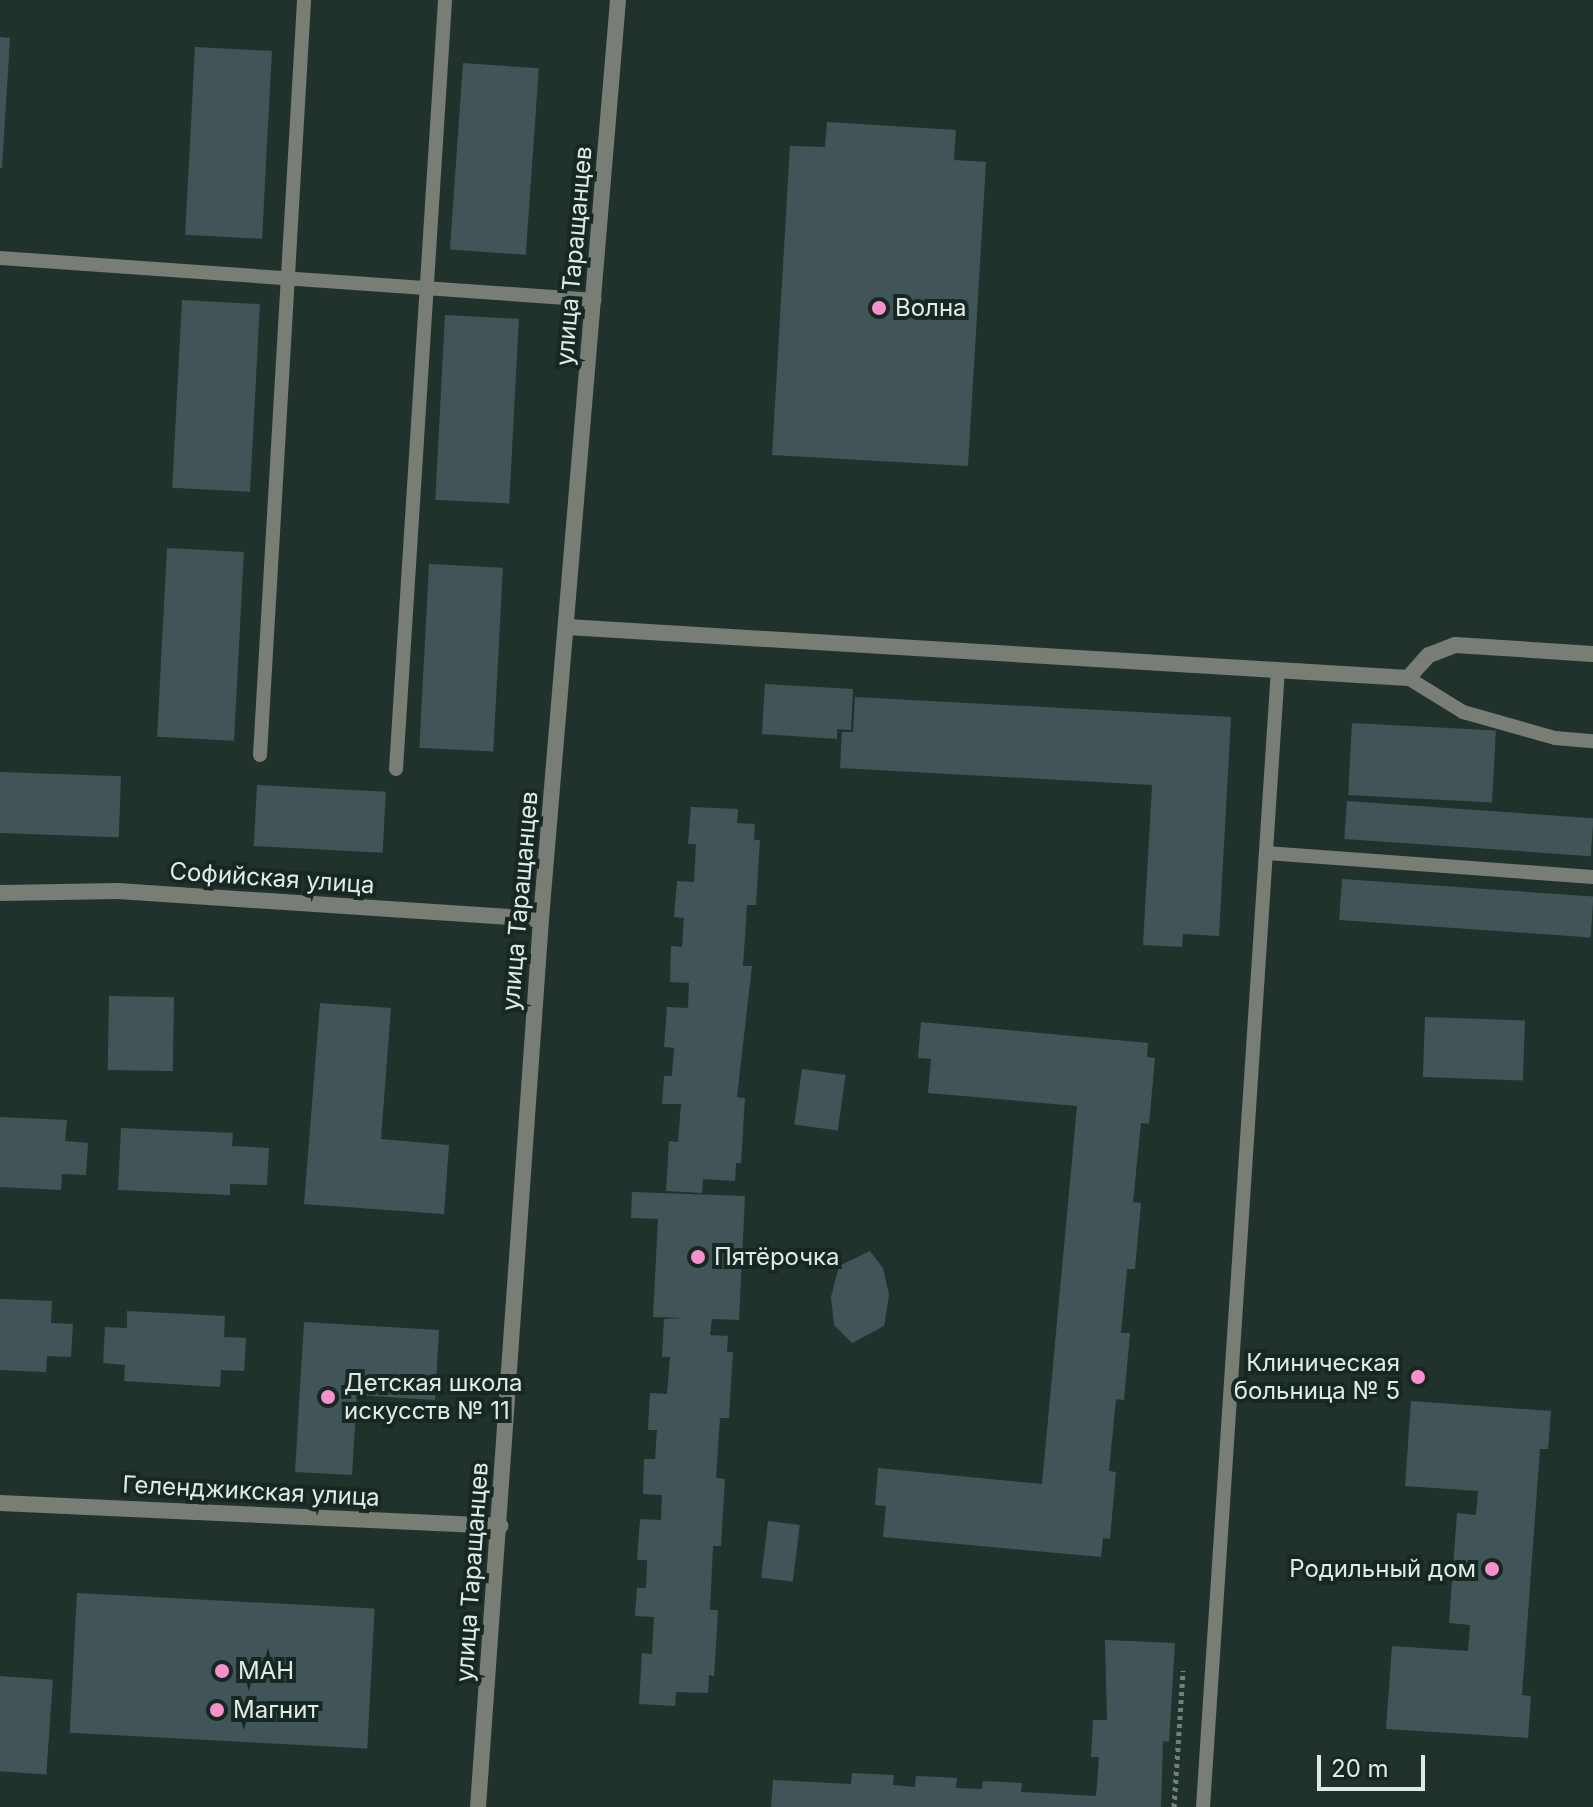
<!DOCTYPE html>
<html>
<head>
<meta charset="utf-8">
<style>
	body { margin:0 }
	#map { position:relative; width:1593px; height:1807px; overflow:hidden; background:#21322d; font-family:Inter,sans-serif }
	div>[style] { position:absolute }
	.building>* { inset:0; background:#415558; transform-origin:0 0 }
	.path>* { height:5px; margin-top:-2.5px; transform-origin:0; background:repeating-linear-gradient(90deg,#73817d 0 4px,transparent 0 8px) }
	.service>* { height:14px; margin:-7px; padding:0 7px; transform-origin:7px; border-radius:7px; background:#787d76 }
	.minor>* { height:16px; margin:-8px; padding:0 8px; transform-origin:8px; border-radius:8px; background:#787d76 }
	.tertiary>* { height:16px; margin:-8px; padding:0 8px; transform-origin:8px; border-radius:8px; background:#787d76 }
	.dots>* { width:22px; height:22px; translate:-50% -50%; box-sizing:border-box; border:4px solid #172823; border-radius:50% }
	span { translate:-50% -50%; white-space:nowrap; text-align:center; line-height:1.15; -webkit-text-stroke:8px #172823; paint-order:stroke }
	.street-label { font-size:24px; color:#e0eae7 }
	.poi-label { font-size:24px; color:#e0eae7 }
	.left { translate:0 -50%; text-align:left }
	.right { translate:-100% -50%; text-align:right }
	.scale { position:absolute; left:1317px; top:1755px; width:108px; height:36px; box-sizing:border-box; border:4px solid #e0eae7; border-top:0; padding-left:10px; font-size:24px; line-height:28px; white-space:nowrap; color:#e0eae7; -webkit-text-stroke:6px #172823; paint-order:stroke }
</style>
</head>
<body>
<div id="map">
	<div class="building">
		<i style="clip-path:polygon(0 37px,10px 38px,2px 168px,0 168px)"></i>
		<i style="left:195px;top:47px;width:77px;height:188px;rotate:3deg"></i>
		<i style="left:463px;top:63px;width:76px;height:187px;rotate:4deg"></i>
		<i style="clip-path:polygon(827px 122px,956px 130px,954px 160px,986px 162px,968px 466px,772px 455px,790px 146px,825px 147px)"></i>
		<i style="left:182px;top:300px;width:78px;height:188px;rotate:3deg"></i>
		<i style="left:445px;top:315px;width:74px;height:185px;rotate:3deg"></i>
		<i style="left:167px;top:548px;width:77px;height:189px;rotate:3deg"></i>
		<i style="left:429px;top:564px;width:74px;height:184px;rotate:3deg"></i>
		<i style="clip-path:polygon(765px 684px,853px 689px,851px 730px,837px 729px,837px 739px,762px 734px)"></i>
		<i style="clip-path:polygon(855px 697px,1231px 717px,1219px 936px,1183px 934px,1182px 947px,1143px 945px,1152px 785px,840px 768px,842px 732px,853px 732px)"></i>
		<i style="left:1352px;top:723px;width:144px;height:72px;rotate:3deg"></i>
		<i style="left:0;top:772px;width:121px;height:61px;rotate:2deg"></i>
		<i style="left:257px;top:785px;width:129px;height:61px;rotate:3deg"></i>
		<i style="left:1347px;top:801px;width:247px;height:38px;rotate:4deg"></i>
		<i style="clip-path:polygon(691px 807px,738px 809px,737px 823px,755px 824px,754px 840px,760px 840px,756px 905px,747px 905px,743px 966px,752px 966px,737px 1097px,745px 1098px,741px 1163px,736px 1163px,735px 1181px,703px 1179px,702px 1193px,666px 1191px,669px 1141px,678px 1142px,681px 1104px,662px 1104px,664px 1076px,672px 1076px,674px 1048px,664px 1047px,667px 1007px,688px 1008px,689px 983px,670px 982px,671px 946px,682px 947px,684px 918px,674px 917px,677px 881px,694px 882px,696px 844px,688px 844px)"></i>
		<i style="left:1342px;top:879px;width:252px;height:41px;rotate:4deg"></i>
		<i style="left:109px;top:996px;width:65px;height:74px;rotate:1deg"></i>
		<i style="clip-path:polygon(320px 1003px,391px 1008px,381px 1139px,449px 1145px,444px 1214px,304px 1204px)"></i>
		<i style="left:1425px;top:1017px;width:100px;height:60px;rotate:2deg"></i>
		<i style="clip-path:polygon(921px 1022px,1148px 1043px,1147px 1057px,1155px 1058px,1149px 1124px,1141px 1123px,1133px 1202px,1141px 1203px,1135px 1269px,1127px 1269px,1121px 1333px,1130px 1333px,1124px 1400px,1116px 1399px,1109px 1471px,1116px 1472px,1110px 1539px,1103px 1538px,1101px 1557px,883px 1537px,886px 1506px,875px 1505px,878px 1468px,1042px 1484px,1077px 1106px,928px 1093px,931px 1059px,918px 1058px)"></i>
		<i style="left:802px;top:1069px;width:44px;height:56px;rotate:8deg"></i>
		<i style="clip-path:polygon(0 1117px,67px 1120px,65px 1141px,88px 1143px,86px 1175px,62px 1174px,61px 1190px,0 1187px)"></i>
		<i style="clip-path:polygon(121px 1128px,233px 1133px,232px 1146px,269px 1148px,267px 1185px,230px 1184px,230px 1195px,118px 1190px)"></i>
		<i style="clip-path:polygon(632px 1192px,745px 1196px,739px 1320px,712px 1319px,710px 1335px,728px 1336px,727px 1352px,733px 1352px,729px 1418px,720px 1418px,716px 1478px,725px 1479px,721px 1546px,713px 1546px,710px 1610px,718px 1610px,714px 1676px,709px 1675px,708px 1693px,676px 1692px,675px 1706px,639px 1704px,642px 1653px,652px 1654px,654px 1617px,635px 1616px,637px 1588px,646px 1588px,647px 1560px,637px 1560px,640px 1519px,661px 1520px,662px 1495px,643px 1494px,644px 1459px,655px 1459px,657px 1430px,648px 1430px,650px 1393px,667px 1394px,670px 1357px,662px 1357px,664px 1319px,685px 1318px,653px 1317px,658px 1219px,631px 1218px)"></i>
		<i style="clip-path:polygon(870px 1251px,883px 1268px,889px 1295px,884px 1326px,852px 1343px,834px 1325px,831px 1297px,839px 1266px)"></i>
		<i style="clip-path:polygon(0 1299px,52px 1301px,51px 1323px,73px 1324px,71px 1357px,47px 1356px,46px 1372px,0 1370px)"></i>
		<i style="clip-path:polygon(127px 1311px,225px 1316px,224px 1337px,246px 1338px,244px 1371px,221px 1370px,220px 1387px,124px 1381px,125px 1365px,103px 1363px,105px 1327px,127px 1328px)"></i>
		<i style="clip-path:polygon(304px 1322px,439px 1330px,435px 1400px,357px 1395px,352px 1475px,295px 1472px)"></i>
		<i style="clip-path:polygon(1411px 1401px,1551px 1411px,1548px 1449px,1540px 1449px,1522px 1695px,1531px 1696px,1528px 1738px,1386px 1729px,1392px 1646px,1468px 1651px,1470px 1625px,1449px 1623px,1457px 1513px,1476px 1515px,1478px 1491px,1405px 1486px)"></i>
		<i style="left:768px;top:1521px;width:32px;height:57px;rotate:7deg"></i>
		<i style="left:77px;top:1593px;width:298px;height:140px;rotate:3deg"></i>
		<i style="clip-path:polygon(1105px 1640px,1175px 1643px,1169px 1742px,1163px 1741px,1161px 1807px,771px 1807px,773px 1780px,851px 1784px,852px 1773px,894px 1775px,893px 1785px,915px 1787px,916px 1776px,957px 1778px,956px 1788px,982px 1789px,983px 1781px,1022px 1783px,1021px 1792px,1096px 1796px,1099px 1757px,1091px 1757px,1093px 1720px,1107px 1720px)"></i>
		<i style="left:0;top:1676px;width:53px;height:95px;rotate:4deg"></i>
	</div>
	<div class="path">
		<i style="left:1174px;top:1807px;width:137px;rotate:-86.2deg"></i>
	</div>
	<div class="service">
		<i style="left:0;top:258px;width:596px;rotate:4.04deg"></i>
		<i style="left:1408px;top:678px;width:65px;rotate:31.7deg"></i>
		<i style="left:1463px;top:712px;width:96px;rotate:15.8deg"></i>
		<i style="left:1555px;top:738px;width:38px;rotate:5deg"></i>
		<i style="left:260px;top:755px;width:756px;rotate:-86.66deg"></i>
		<i style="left:396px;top:769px;width:771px;rotate:-86.35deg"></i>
		<i style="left:1267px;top:853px;width:327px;rotate:4.2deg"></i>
		<i style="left:1203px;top:1807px;width:1139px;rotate:-86.23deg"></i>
	</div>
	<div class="minor">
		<i style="left:567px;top:627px;width:843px;rotate:3.47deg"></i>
		<i style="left:1408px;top:678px;width:31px;rotate:-48deg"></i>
		<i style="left:1429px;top:655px;width:28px;rotate:-21deg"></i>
		<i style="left:1455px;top:645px;width:138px;rotate:3.7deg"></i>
		<i style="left:0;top:893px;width:118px;rotate:-1deg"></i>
		<i style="left:118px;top:891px;width:424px;rotate:3.8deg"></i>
		<i style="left:0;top:1503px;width:501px;rotate:2.63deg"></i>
	</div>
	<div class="tertiary">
		<i style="left:478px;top:1807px;width:890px;rotate:-85.94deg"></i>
		<i style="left:541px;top:919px;width:922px;rotate:-85.21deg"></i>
	</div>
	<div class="dots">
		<i style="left:879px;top:308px;background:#f890cb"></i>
		<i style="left:698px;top:1257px;background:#f890cb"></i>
		<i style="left:1418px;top:1377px;background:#f890cb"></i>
		<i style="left:328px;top:1397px;background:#f890cb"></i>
		<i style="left:1492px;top:1569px;background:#f890cb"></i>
		<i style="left:222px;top:1671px;background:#f890cb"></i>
		<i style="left:217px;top:1710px;background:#f890cb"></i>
	</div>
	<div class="street-label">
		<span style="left:574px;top:256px;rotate:-85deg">улица Таращанцев</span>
		<span style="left:272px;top:878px;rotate:4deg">Софийская улица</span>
		<span style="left:520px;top:901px;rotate:-85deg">улица Таращанцев</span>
		<span style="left:251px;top:1491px;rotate:3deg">Геленджикская улица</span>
		<span style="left:472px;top:1572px;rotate:-86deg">улица Таращанцев</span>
	</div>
	<div class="poi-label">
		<span class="left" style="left:895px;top:308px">Волна</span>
		<span class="left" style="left:714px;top:1257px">Пятёрочка</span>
		<span class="right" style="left:1400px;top:1377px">Клиническая<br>больница № 5</span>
		<span class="left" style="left:344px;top:1397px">Детская школа<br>искусств № 11</span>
		<span class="right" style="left:1476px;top:1569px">Родильный дом</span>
		<span class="left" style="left:238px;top:1671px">МАН</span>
		<span class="left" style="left:233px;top:1710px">Магнит</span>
	</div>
	<div class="scale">20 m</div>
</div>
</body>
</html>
